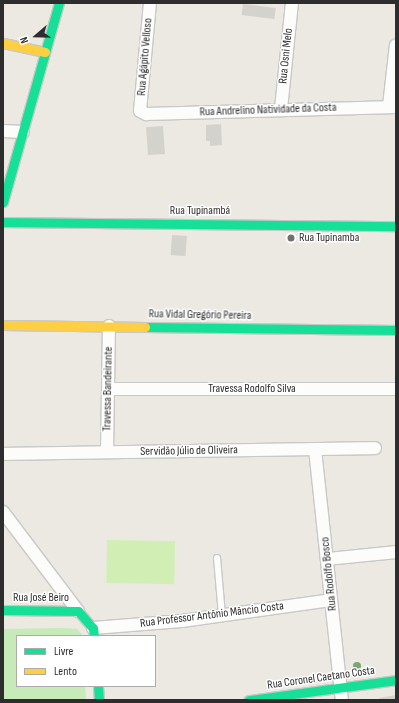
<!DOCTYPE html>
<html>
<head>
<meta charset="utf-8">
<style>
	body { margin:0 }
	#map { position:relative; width:399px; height:703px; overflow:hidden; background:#ebe9e2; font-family:"Sofia Sans Condensed",sans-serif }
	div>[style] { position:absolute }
	.green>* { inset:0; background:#c6eab8 }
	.pitch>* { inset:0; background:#d1efb4; transform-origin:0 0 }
	.building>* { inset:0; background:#d4d2cd; transform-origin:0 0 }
	.roads { filter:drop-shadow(1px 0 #c8c8c7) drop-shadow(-1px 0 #c8c8c7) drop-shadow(0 1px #c8c8c7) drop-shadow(0 -1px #c8c8c7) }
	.lane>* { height:6px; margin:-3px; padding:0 3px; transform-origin:3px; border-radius:3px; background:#fcfcfb }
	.street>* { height:12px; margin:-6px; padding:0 6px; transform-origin:6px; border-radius:6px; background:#fcfcfb }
	.fast>* { height:9px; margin:-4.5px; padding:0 4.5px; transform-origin:4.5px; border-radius:4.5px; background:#16e098 }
	.slow>* { height:9px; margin:-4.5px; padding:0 4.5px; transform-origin:4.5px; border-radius:4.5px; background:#ffcf43 }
	.trees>* { width:8px; height:8px; margin:-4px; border-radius:50%; background:#78a870 }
	.dots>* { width:11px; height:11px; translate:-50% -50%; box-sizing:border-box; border:2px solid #fff; border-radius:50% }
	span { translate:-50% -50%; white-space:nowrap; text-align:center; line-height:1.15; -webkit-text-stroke:3px #fff; paint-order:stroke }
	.street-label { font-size:12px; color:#2d2d2d }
	.poi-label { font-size:12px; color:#2d2d2d }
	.left { translate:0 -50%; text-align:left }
	.frame { position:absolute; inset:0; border:4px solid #2d2d2d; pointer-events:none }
	.legend { position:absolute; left:16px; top:635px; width:140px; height:52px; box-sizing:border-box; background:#fff; border:1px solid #ababab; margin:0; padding:5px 7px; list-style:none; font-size:12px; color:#2d2d2d }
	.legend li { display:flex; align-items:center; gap:8px; height:20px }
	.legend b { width:20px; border:1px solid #ababab }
	.north { position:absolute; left:16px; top:16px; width:40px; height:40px; -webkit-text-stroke:3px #fff; paint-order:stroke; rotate:250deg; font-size:11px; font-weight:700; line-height:16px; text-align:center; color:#2d2d2d }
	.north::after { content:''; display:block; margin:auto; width:14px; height:18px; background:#2d2d2d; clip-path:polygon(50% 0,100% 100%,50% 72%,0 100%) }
</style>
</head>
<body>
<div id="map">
	<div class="green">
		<i style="clip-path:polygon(64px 628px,77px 629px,83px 636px,17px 636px,17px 686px,85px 686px,86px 700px,3px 700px,3px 629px)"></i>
	</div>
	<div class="pitch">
		<i style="left:107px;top:540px;width:68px;height:43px;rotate:1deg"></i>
	</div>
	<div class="building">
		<i style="left:243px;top:4px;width:33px;height:11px;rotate:7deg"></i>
		<i style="clip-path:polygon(221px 124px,222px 145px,210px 146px,210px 141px,206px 141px,206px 125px)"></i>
		<i style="left:163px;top:126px;width:28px;height:17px;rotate:86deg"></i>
		<i style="left:172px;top:235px;width:15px;height:20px;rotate:4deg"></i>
		<i style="clip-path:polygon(396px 695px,396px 700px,380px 700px,379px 698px)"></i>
	</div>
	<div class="roads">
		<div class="lane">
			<i style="left:217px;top:558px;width:57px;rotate:85deg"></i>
		</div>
		<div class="street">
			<i style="left:150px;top:3px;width:108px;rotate:95.3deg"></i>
			<i style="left:140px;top:111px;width:7px;rotate:27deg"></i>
			<i style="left:146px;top:114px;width:250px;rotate:-1.6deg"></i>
			<i style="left:389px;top:106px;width:61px;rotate:-83.5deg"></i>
			<i style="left:281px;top:109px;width:107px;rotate:-84.1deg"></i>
			<i style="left:3px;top:131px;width:20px;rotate:3deg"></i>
			<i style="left:108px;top:389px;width:288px"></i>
			<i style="left:315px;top:449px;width:252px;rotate:83.9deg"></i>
			<i style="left:107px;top:452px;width:126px;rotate:-89.1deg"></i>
			<i style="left:3px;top:454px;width:372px;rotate:-0.9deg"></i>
			<i style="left:3px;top:512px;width:124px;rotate:52.9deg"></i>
			<i style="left:327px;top:559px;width:69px;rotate:-5.8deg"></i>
			<i style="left:93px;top:628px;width:89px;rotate:-4.5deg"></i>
			<i style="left:182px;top:621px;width:150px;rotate:-8deg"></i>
		</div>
		<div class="fast">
			<i style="left:3px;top:202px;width:207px;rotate:-74.3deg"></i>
			<i style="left:3px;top:222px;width:393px;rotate:0.6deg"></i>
			<i style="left:145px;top:327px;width:251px;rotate:0.7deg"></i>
			<i style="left:3px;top:610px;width:75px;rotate:0.8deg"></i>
			<i style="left:78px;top:611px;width:23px;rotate:49deg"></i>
			<i style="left:93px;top:628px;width:8px;rotate:83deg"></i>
			<i style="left:98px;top:686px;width:14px;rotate:86deg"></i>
			<i style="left:249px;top:700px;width:148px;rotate:-7.7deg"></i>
		</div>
		<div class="slow">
			<i style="left:3px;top:43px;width:43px;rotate:12.1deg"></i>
			<i style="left:3px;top:325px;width:142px;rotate:0.8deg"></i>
		</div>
	</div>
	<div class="trees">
		<i style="left:357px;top:666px"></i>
	</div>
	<div class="dots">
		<i style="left:291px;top:238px;background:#706f6c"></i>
	</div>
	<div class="street-label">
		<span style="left:286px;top:56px;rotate:-84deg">Rua Osni Melo</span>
		<span style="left:145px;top:57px;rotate:-85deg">Rua Agápito Velloso</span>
		<span style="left:268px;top:110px;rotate:-2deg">Rua Andrelino Natividade da Costa</span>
		<span style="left:200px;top:211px">Rua Tupinambá</span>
		<span style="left:200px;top:315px;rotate:1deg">Rua Vidal Gregório Pereira</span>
		<span style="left:108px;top:389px;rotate:-89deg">Travessa Bandeirante</span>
		<span style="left:252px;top:389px">Travessa Rodolfo Silva</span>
		<span style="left:189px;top:451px;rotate:-1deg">Servidão Júlio de Oliveira</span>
		<span style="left:329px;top:574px;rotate:-96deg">Rua Rodolfo Bosco</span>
		<span style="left:41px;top:598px">Rua José Beiro</span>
		<span style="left:212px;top:615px;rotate:-7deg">Rua Professor Antônio Mâncio Costa</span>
		<span style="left:321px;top:678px;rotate:-8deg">Rua Coronel Caetano Costa</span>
	</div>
	<div class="poi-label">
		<span class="left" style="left:299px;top:238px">Rua Tupinamba</span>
	</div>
	<div class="frame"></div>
	<ul class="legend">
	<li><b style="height:5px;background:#16e098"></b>Livre</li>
	<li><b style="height:5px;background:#ffcf43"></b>Lento</li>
	</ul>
	<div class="north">N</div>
</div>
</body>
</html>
